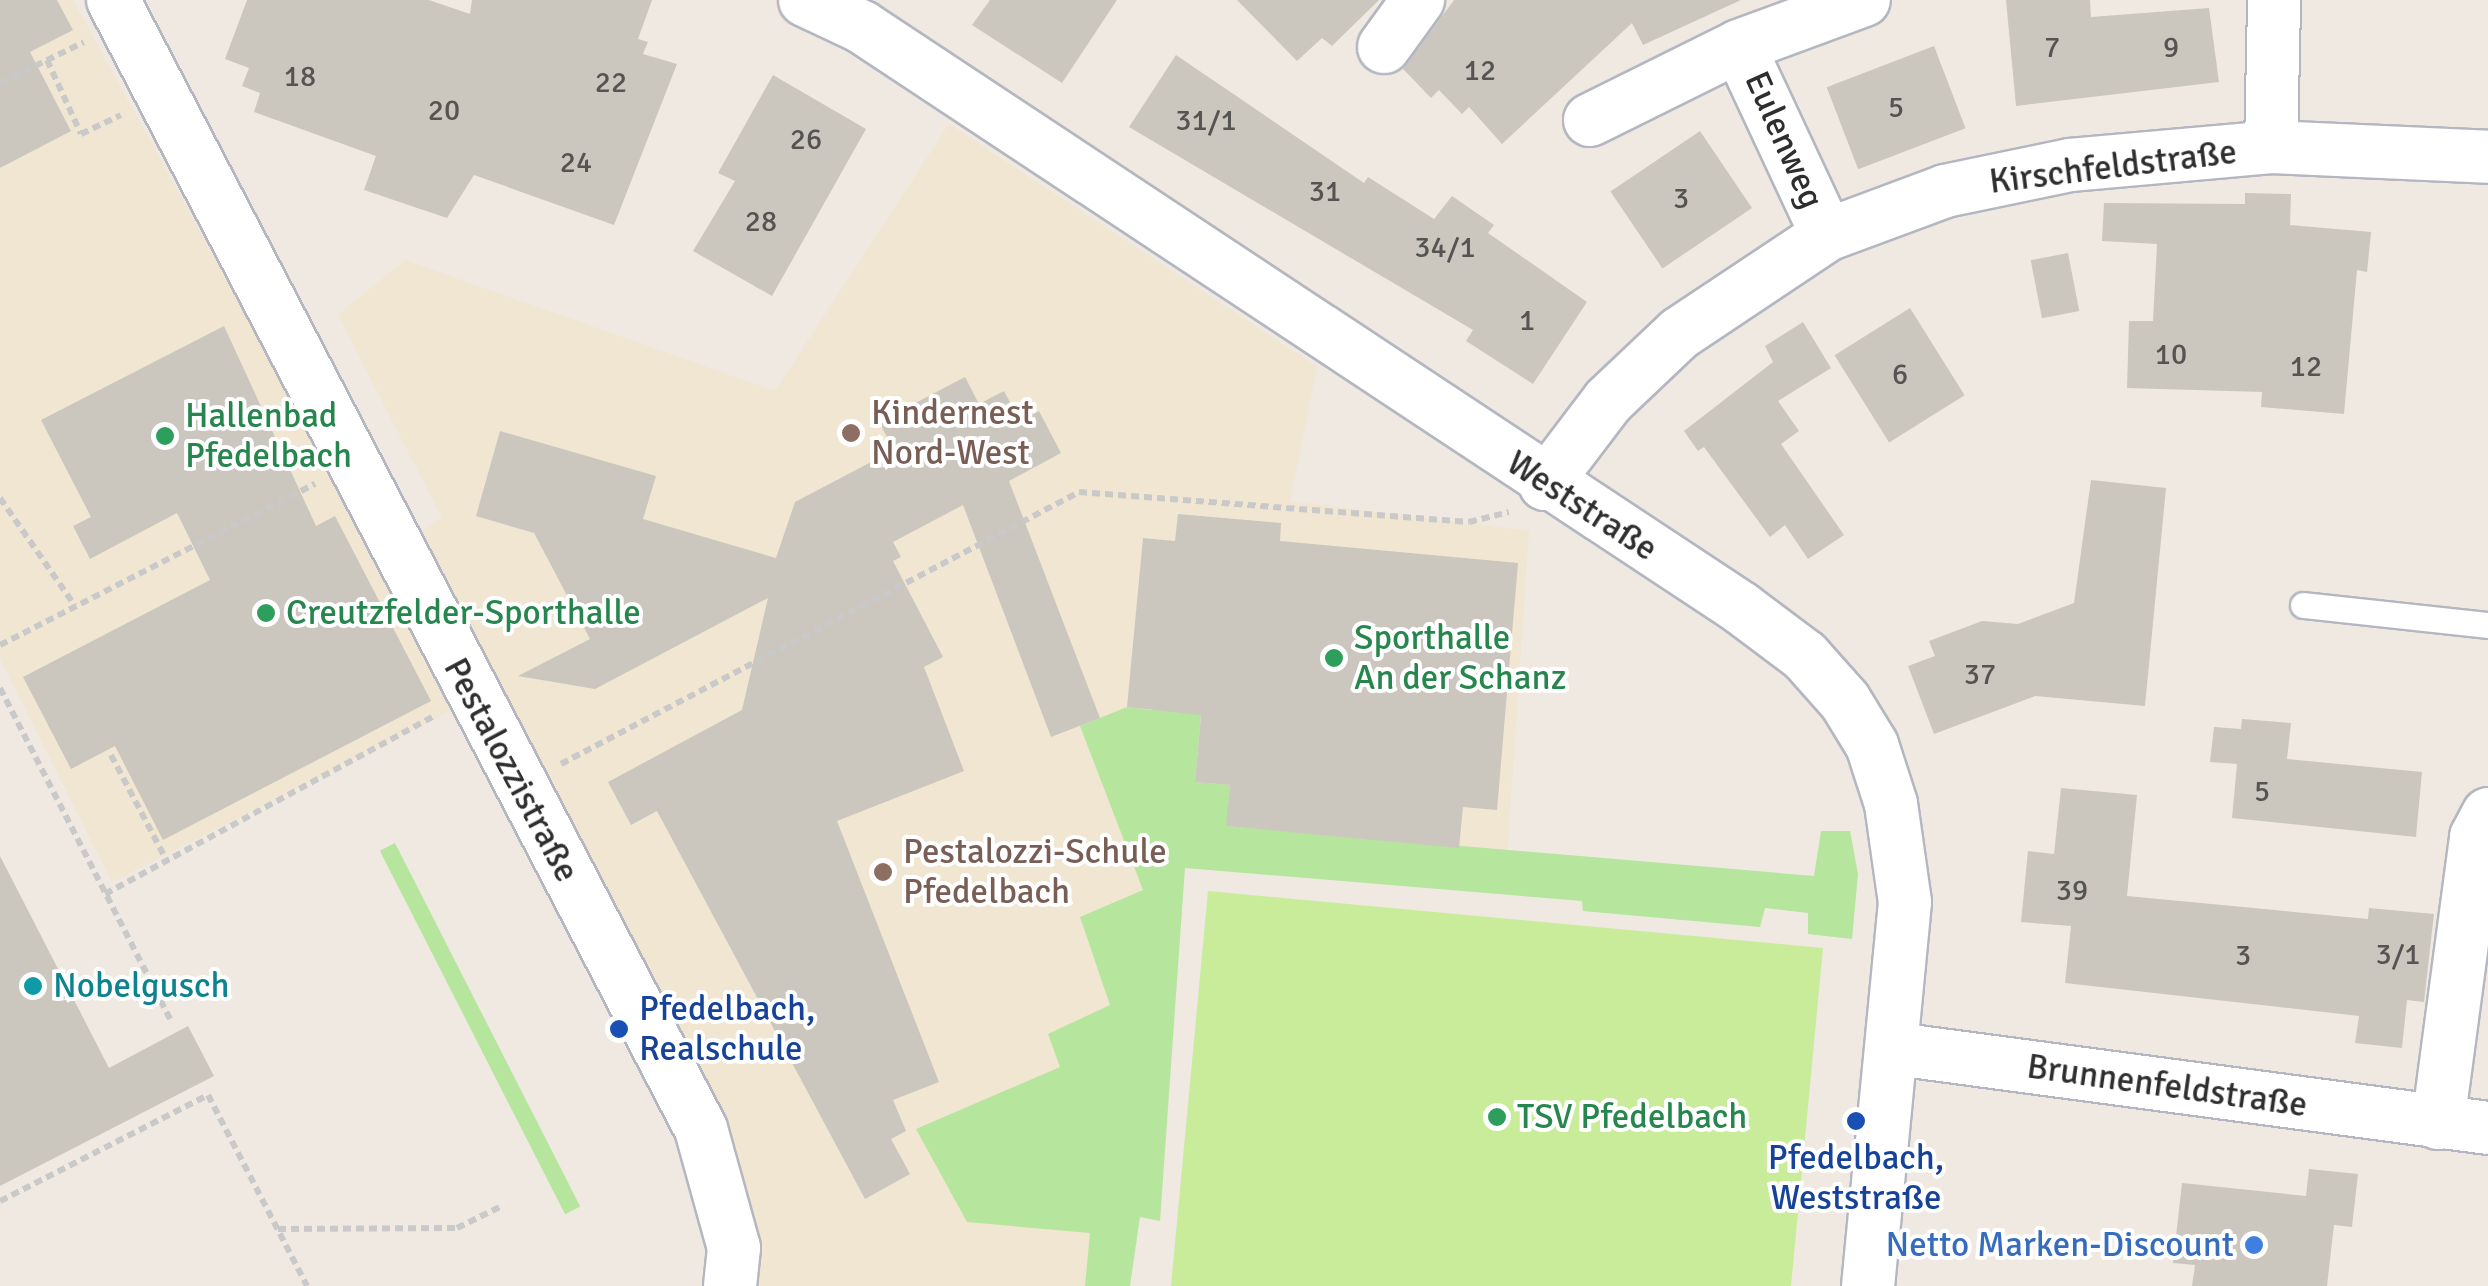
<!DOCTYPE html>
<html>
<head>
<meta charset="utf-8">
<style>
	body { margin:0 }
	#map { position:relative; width:2488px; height:1286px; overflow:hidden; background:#efe9e1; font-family:Signika,sans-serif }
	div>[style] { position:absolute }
	.education>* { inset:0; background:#f0e6d1 }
	.green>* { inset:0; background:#b6e59e; transform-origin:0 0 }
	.pitch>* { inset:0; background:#c9ec9a }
	.building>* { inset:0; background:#cbc7bf; transform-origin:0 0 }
	.path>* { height:6px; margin-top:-3px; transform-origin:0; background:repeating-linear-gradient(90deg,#c9c9c9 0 8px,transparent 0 13px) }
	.roads { filter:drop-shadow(2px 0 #b4b7c1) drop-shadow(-2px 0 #b4b7c1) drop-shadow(0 2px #b4b7c1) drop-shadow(0 -2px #b4b7c1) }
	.lane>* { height:25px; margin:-12.5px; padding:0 12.5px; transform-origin:12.5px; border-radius:12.5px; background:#fff }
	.street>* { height:52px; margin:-26px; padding:0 26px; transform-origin:26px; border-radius:26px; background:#fff }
	.dots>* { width:28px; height:28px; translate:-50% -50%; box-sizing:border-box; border:5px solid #fff; border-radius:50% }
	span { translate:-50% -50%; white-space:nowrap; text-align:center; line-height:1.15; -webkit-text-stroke:8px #fff; paint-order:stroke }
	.number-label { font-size:30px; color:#555452 }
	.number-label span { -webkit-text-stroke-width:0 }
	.street-label { font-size:35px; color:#2e2e2e }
	.education-label { font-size:35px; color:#785e54 }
	.left { translate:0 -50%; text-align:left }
	.leisure-label { font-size:35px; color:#27864d }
	.culture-label { font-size:35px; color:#0d838f }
	.transit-label { font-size:35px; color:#164399 }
	.shop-label { font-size:35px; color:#366cbe }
	.right { translate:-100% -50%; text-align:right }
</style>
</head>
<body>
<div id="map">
	<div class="education">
		<i style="clip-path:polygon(0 0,73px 0,460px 706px,112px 882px,0 659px)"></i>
		<i style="clip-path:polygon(949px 124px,1317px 367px,1290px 501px,1529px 531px,1505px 887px,1177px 858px,1113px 1286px,759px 1286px,755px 1241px,416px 536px,442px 518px,338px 315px,405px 260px,775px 391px)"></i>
	</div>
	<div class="green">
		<i style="clip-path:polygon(1153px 698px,1202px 703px,1195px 782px,1230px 785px,1227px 826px,1814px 876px,1821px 831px,1850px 831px,1858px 874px,1852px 939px,1808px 934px,1808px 913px,1765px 908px,1760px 927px,1583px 911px,1582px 901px,1185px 868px,1160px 1221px,1140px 1217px,1130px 1286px,1085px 1286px,1090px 1233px,967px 1222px,916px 1129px,1060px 1067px,1048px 1034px,1110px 1005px,1080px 917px,1143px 890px,1080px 726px,1127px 707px,1152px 710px)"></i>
		<i style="left:395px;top:843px;width:408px;height:17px;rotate:63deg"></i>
	</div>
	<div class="pitch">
		<i style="clip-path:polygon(1208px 891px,1823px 948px,1791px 1286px,1171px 1286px)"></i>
	</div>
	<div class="building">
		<i style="clip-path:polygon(0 0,57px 0,73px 30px,30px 52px,71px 131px,0 168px)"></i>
		<i style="clip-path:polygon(247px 0,429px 0,470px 14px,472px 0,652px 0,638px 39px,648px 42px,643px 54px,677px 64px,614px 225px,474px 175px,447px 218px,364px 190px,376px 156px,254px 112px,260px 93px,242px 86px,249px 68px,225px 59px)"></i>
		<i style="clip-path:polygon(990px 0,1117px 0,1062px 83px,972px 25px)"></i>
		<i style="clip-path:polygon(1237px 0,1379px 0,1332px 46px,1322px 38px,1297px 61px)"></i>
		<i style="clip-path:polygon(1454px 0,1741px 0,1643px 45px,1632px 23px,1502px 144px,1469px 107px,1462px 114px,1439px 90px,1431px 98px,1403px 69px)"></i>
		<i style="clip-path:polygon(2006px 0,2090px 0,2091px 17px,2209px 8px,2219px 82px,2016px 106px)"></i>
		<i style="left:1934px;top:46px;width:88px;height:115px;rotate:69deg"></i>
		<i style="clip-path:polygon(1176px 55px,1364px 183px,1368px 177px,1434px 219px,1452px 196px,1494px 225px,1488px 233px,1587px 302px,1533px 384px,1466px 341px,1473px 330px,1129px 127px)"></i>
		<i style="clip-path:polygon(773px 75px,866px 129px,772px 296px,693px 251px,735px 181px,718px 173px)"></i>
		<i style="left:1700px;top:131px;width:93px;height:108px;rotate:56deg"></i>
		<i style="clip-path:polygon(2245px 193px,2291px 194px,2290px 225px,2371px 232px,2367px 272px,2357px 270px,2344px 414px,2261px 407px,2262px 392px,2127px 388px,2129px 321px,2153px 321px,2157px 244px,2102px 241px,2104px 203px,2245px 204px)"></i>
		<i style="left:2068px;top:253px;width:59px;height:38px;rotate:79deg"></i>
		<i style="left:1910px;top:308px;width:103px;height:89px;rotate:58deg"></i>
		<i style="clip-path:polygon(1803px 322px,1831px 368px,1778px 401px,1799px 431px,1781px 444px,1844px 535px,1808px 559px,1785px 525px,1770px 537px,1704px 447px,1698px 451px,1684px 431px,1773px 362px,1765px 346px)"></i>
		<i style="clip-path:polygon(224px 326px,316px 526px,335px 516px,431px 701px,163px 840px,115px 746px,71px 769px,23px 677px,210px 580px,177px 513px,90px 559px,73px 526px,91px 517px,41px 420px)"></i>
		<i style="clip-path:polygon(965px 377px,979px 404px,1004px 391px,1020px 421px,1039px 411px,1061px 453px,1009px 481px,1100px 718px,1051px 737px,963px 505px,893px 542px,901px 557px,893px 561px,943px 657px,924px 667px,964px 771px,837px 821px,939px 1082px,893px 1100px,906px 1131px,891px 1139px,910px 1174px,865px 1199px,657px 811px,631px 825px,608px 782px,742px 710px,768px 598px,595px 689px,518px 676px,590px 639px,534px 533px,476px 516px,500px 431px,656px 476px,643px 519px,776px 558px,795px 502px,894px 450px,879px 422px)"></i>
		<i style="clip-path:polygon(2091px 480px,2166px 488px,2145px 706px,2035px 696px,1934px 734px,1908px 666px,1935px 656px,1929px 641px,1982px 621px,2018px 624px,2074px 603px)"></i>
		<i style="clip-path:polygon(1178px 514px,1281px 523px,1280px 541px,1518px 563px,1497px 810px,1463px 807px,1459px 848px,1226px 826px,1230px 785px,1195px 782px,1201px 715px,1127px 707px,1143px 538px,1175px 541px)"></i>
		<i style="clip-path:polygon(2242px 719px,2291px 723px,2287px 759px,2422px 772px,2416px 837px,2232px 818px,2237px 764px,2210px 762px,2214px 727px,2241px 729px)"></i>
		<i style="clip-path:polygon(2061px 788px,2137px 795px,2127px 896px,2368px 919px,2369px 908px,2434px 914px,2424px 1002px,2407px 1000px,2402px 1048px,2355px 1043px,2359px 1016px,2065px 983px,2071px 926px,2021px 922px,2028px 851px,2054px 854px)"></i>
		<i style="clip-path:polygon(0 856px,109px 1068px,188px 1026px,214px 1076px,0 1186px)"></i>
		<i style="clip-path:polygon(2309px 1169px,2358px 1174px,2352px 1227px,2334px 1225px,2327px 1286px,2192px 1286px,2195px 1265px,2173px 1263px,2182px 1183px,2306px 1196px)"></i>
	</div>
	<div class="path">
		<i style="left:47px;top:60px;width:81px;rotate:65.3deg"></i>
		<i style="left:81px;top:134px;width:44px;rotate:-25.4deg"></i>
		<i style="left:0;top:83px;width:93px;rotate:-26deg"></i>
		<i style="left:0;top:498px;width:131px;rotate:55.2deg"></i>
		<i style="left:0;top:645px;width:354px;rotate:-27.1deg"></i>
		<i style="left:0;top:688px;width:377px;rotate:62.8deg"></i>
		<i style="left:111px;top:755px;width:120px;rotate:62.2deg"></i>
		<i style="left:561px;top:764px;width:585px;rotate:-27.7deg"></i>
		<i style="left:1079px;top:492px;width:391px;rotate:4.4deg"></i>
		<i style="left:1469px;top:522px;width:41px;rotate:-14deg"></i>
		<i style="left:105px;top:894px;width:374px;rotate:-28.4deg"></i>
		<i style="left:0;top:1201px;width:233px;rotate:-27deg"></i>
		<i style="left:208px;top:1095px;width:215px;rotate:62.6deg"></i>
		<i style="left:278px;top:1229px;width:179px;rotate:-0.3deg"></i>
		<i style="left:457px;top:1228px;width:50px;rotate:-26.1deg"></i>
	</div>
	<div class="roads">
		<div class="lane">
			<i style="left:2303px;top:605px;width:186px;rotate:6.2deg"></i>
		</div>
		<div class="street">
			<i style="left:113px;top:0;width:1273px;rotate:62.49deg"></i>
			<i style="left:701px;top:1129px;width:123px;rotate:74.5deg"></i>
			<i style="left:734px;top:1248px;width:38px;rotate:96deg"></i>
			<i style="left:805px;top:0;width:63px;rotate:25.3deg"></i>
			<i style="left:862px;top:27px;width:1054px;rotate:33.46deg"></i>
			<i style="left:1741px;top:608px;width:80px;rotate:36.9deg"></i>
			<i style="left:1805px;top:656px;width:60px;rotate:48.4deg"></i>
			<i style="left:1845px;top:701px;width:52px;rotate:58.5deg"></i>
			<i style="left:1872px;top:745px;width:62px;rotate:72.1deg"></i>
			<i style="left:1891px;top:804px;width:99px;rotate:81.9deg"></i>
			<i style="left:1905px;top:902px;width:386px;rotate:95.5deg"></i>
			<i style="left:1384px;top:47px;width:58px;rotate:-54.1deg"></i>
			<i style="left:1590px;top:120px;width:166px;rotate:-26.4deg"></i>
			<i style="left:2271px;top:147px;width:147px;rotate:-88.8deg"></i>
			<i style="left:1827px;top:235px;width:208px;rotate:-115deg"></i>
			<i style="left:1739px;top:46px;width:133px;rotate:-20.2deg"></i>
			<i style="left:1545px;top:484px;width:104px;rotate:-52.8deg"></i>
			<i style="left:1608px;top:401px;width:99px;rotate:-43.4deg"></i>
			<i style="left:1680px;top:333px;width:177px;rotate:-33.7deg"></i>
			<i style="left:1827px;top:235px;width:126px;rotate:-20.4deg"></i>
			<i style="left:1945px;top:191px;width:128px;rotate:-11.7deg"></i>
			<i style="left:2070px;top:165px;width:202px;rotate:-5.1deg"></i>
			<i style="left:2271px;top:147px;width:217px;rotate:2.6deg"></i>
			<i style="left:1896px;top:1049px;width:597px;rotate:7.6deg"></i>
			<i style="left:2438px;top:1123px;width:289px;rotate:-82.4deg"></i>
			<i style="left:2476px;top:837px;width:26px;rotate:-62deg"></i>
		</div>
	</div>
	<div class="dots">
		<i style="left:851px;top:433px;background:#8d6e63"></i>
		<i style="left:165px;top:436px;background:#2e9e5b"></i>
		<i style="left:266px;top:613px;background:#2e9e5b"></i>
		<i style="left:1334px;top:658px;background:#2e9e5b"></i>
		<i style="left:883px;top:872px;background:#8d6e63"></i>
		<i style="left:33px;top:986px;background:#0f9aa8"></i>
		<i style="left:619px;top:1029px;background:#1a4fb4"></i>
		<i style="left:1497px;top:1117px;background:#2e9e5b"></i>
		<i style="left:1856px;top:1121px;background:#1a4fb4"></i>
		<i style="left:2254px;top:1245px;background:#3f7fe0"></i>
	</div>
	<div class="number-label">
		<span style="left:2052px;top:48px">7</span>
		<span style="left:2171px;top:48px">9</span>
		<span style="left:1480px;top:71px">12</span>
		<span style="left:300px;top:77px">18</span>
		<span style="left:611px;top:83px">22</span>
		<span style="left:1896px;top:108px">5</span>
		<span style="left:444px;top:111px">20</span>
		<span style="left:1206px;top:121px">31/1</span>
		<span style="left:806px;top:140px">26</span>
		<span style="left:576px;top:163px">24</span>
		<span style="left:1325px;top:192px">31</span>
		<span style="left:1681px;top:199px">3</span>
		<span style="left:761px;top:222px">28</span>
		<span style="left:1445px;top:248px">34/1</span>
		<span style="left:1527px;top:321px">1</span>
		<span style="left:2171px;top:355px">10</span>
		<span style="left:2306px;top:367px">12</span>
		<span style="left:1900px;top:375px">6</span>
		<span style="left:1980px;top:675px">37</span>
		<span style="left:2262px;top:792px">5</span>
		<span style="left:2072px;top:891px">39</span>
		<span style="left:2398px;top:955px">3/1</span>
		<span style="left:2243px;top:956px">3</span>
	</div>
	<div class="street-label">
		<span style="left:1784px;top:140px;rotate:66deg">Eulenweg</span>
		<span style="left:2113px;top:167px;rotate:-7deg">Kirschfeldstraße</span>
		<span style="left:1582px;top:506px;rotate:33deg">Weststraße</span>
		<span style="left:511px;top:770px;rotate:62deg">Pestalozzistraße</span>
		<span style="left:2167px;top:1086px;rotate:8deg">Brunnenfeldstraße</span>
	</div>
	<div class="education-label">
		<span class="left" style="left:871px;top:433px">Kindernest<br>Nord-West</span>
		<span class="left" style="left:903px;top:872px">Pestalozzi-Schule<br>Pfedelbach</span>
	</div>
	<div class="leisure-label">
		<span class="left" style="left:185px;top:436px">Hallenbad<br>Pfedelbach</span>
		<span class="left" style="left:286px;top:613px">Creutzfelder-Sporthalle</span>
		<span class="left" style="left:1354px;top:658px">Sporthalle<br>An der Schanz</span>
		<span class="left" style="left:1517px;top:1117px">TSV Pfedelbach</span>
	</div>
	<div class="culture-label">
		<span class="left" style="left:53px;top:986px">Nobelgusch</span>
	</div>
	<div class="transit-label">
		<span class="left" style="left:639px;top:1029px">Pfedelbach,<br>Realschule</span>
		<span style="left:1856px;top:1178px">Pfedelbach,<br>Weststraße</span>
	</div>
	<div class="shop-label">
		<span class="right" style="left:2234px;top:1245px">Netto Marken-Discount</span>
	</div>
</div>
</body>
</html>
